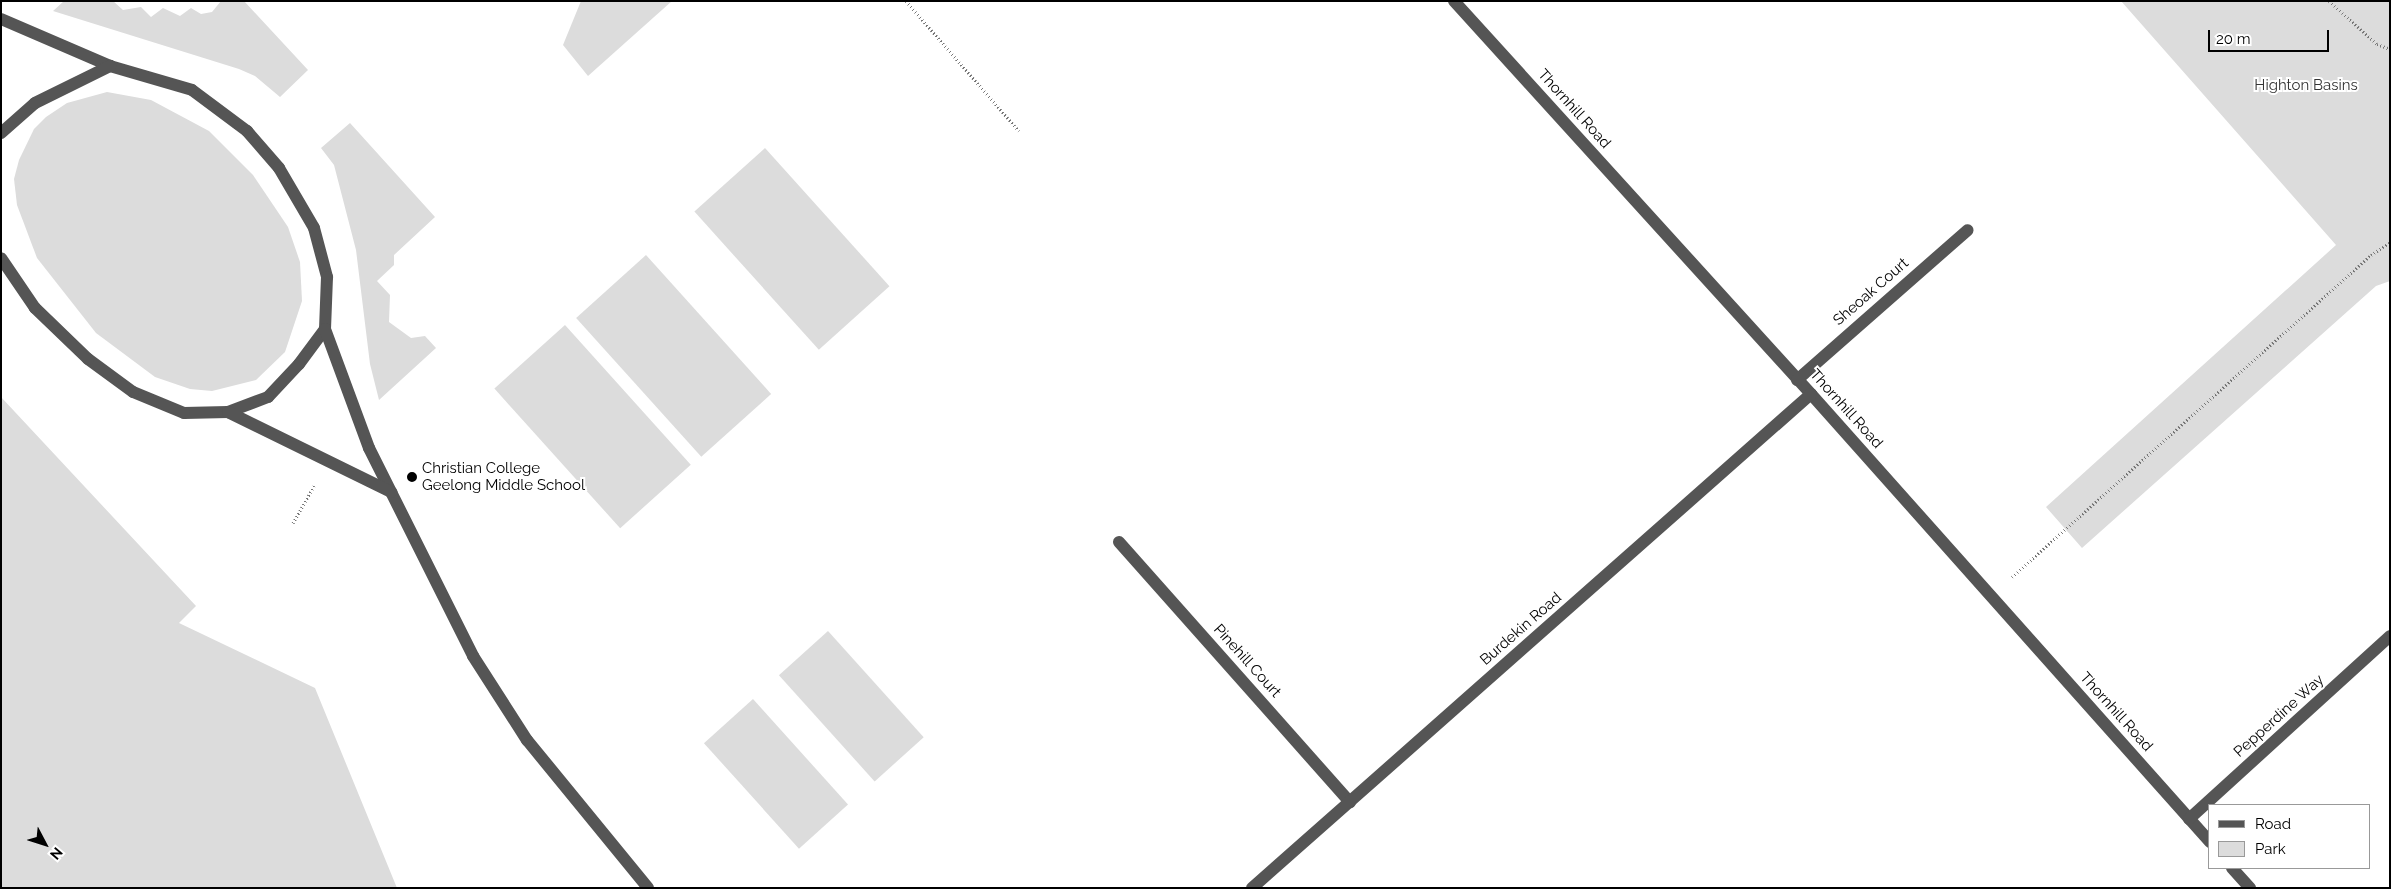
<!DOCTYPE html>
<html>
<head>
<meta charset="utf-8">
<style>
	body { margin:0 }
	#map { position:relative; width:2391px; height:889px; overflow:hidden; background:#fff; font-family:Raleway,sans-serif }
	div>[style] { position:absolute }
	.green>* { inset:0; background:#dcdcdc; transform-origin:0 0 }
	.path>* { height:3px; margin-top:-1.5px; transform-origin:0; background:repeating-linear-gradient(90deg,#777 0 1px,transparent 0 3.5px) }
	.minor>* { height:12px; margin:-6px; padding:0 6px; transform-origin:6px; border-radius:6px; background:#555 }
	.dots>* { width:14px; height:14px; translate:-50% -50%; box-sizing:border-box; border:2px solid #fff; border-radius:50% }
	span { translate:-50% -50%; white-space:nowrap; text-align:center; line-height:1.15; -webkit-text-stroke:4px #fff; paint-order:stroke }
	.park-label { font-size:15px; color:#333 }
	.street-label { font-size:15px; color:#000 }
	.poi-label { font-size:15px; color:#000 }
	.left { translate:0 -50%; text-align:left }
	.frame { position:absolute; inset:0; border:2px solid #000; pointer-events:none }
	.legend { position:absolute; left:2208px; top:804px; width:162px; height:65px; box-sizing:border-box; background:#fff; border:1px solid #999; margin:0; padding:6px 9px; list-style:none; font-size:15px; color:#000 }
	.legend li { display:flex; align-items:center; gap:10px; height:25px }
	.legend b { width:25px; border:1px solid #999 }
	.north { position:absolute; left:20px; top:819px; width:50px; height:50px; -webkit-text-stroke:4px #fff; paint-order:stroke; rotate:130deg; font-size:14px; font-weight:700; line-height:20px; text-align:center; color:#000 }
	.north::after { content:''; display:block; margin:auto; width:18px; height:22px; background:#000; clip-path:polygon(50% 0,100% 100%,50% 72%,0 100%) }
	.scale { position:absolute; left:2208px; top:30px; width:121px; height:22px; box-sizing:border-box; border:2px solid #000; border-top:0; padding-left:6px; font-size:15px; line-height:18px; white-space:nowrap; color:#000; -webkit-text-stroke:4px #fff; paint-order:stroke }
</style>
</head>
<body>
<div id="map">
	<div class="green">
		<i style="clip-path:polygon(64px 1px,113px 1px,123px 10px,141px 7px,151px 17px,163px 8px,180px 16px,191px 8px,201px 14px,212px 12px,221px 1px,244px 1px,308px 70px,280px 97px,255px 76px,239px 69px,53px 11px)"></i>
		<i style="clip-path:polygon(581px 1px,672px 1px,588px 76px,563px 45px)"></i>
		<i style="clip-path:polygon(2121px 1px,2390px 1px,2390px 281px,2376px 286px,2082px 548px,2046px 507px,2336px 245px)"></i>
		<i style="clip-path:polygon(107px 92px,151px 100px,209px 131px,253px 175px,288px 227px,300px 262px,302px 301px,285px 352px,256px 380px,212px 391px,190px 389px,155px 377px,96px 333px,37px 258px,17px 205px,14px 179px,19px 160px,34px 129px,46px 117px,67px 103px)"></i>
		<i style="clip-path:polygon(350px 123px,435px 217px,394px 255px,394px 265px,377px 281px,390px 295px,389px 322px,411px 338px,425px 336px,436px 348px,379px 400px,370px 364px,356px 250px,334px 165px,321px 148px)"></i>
		<i style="left:765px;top:148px;width:186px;height:95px;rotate:48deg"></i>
		<i style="left:646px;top:255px;width:187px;height:94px;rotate:48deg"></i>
		<i style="left:565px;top:325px;width:188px;height:95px;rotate:48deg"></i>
		<i style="clip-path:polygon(1px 397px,196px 606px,179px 623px,315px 688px,397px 888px,1px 888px)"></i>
		<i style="left:828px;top:631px;width:143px;height:66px;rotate:48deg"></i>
		<i style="left:753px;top:699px;width:142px;height:66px;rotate:48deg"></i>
	</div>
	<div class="path">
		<i style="left:906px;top:1px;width:172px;rotate:49deg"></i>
		<i style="left:2329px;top:1px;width:64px;rotate:41.9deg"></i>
		<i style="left:2377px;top:44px;width:14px;rotate:21deg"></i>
		<i style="left:293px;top:523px;width:43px;rotate:-60.4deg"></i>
		<i style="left:2012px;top:577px;width:482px;rotate:-41.9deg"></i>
		<i style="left:2371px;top:255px;width:23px;rotate:-34deg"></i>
	</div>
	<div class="minor">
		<i style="left:1454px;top:1px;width:531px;rotate:47.75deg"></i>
		<i style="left:1811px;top:394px;width:600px;rotate:48.31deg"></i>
		<i style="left:1px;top:19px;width:119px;rotate:23.3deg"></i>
		<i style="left:110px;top:66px;width:85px;rotate:16.3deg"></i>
		<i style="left:192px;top:90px;width:69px;rotate:36.7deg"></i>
		<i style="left:247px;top:131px;width:49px;rotate:49.1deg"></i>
		<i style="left:279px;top:168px;width:69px;rotate:59.7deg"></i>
		<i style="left:314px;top:228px;width:51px;rotate:75.1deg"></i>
		<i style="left:327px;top:277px;width:52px;rotate:92.2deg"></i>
		<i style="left:325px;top:329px;width:44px;rotate:126.6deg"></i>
		<i style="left:299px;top:364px;width:45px;rotate:133.2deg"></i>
		<i style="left:268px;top:397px;width:43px;rotate:159.4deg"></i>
		<i style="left:228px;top:412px;width:44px;rotate:178.7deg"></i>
		<i style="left:184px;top:413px;width:55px;rotate:-157.6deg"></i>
		<i style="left:133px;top:392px;width:56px;rotate:-143.7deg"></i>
		<i style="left:88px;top:359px;width:74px;rotate:-136.1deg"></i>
		<i style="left:35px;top:308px;width:60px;rotate:-124.2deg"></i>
		<i style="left:1px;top:133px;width:45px;rotate:-41.4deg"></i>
		<i style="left:35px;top:103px;width:84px;rotate:-26.3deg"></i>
		<i style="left:325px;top:329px;width:127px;rotate:69.7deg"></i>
		<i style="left:369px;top:448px;width:233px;rotate:63.4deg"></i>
		<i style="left:473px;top:656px;width:100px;rotate:57.3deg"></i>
		<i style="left:527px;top:740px;width:191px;rotate:50.7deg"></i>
		<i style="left:1797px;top:380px;width:227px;rotate:-41.3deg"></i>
		<i style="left:228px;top:412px;width:182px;rotate:26.1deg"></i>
		<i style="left:1119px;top:542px;width:348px;rotate:48.4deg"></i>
		<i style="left:2189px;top:819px;width:272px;rotate:-42.3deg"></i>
		<i style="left:2232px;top:868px;width:27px;rotate:48deg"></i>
		<i style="left:1252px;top:888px;width:746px;rotate:-41.47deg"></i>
	</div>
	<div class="dots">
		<i style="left:412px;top:477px;background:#000"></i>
	</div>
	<div class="park-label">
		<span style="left:2306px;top:86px">Highton Basins</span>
	</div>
	<div class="street-label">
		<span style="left:1574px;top:109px;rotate:48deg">Thornhill Road</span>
		<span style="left:1871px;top:292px;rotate:-41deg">Sheoak Court</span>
		<span style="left:1846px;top:409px;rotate:48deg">Thornhill Road</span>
		<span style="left:1521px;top:629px;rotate:-41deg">Burdekin Road</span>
		<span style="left:1247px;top:661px;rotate:48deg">Pinehill Court</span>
		<span style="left:2116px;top:712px;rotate:48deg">Thornhill Road</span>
		<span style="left:2279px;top:716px;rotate:-42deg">Pepperdine Way</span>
	</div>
	<div class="poi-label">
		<span class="left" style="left:422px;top:477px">Christian College<br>Geelong Middle School</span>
	</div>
	<div class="frame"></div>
	<ul class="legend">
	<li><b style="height:6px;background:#555"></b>Road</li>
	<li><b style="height:14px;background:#dcdcdc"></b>Park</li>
	</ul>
	<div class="north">N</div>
	<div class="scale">20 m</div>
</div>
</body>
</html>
